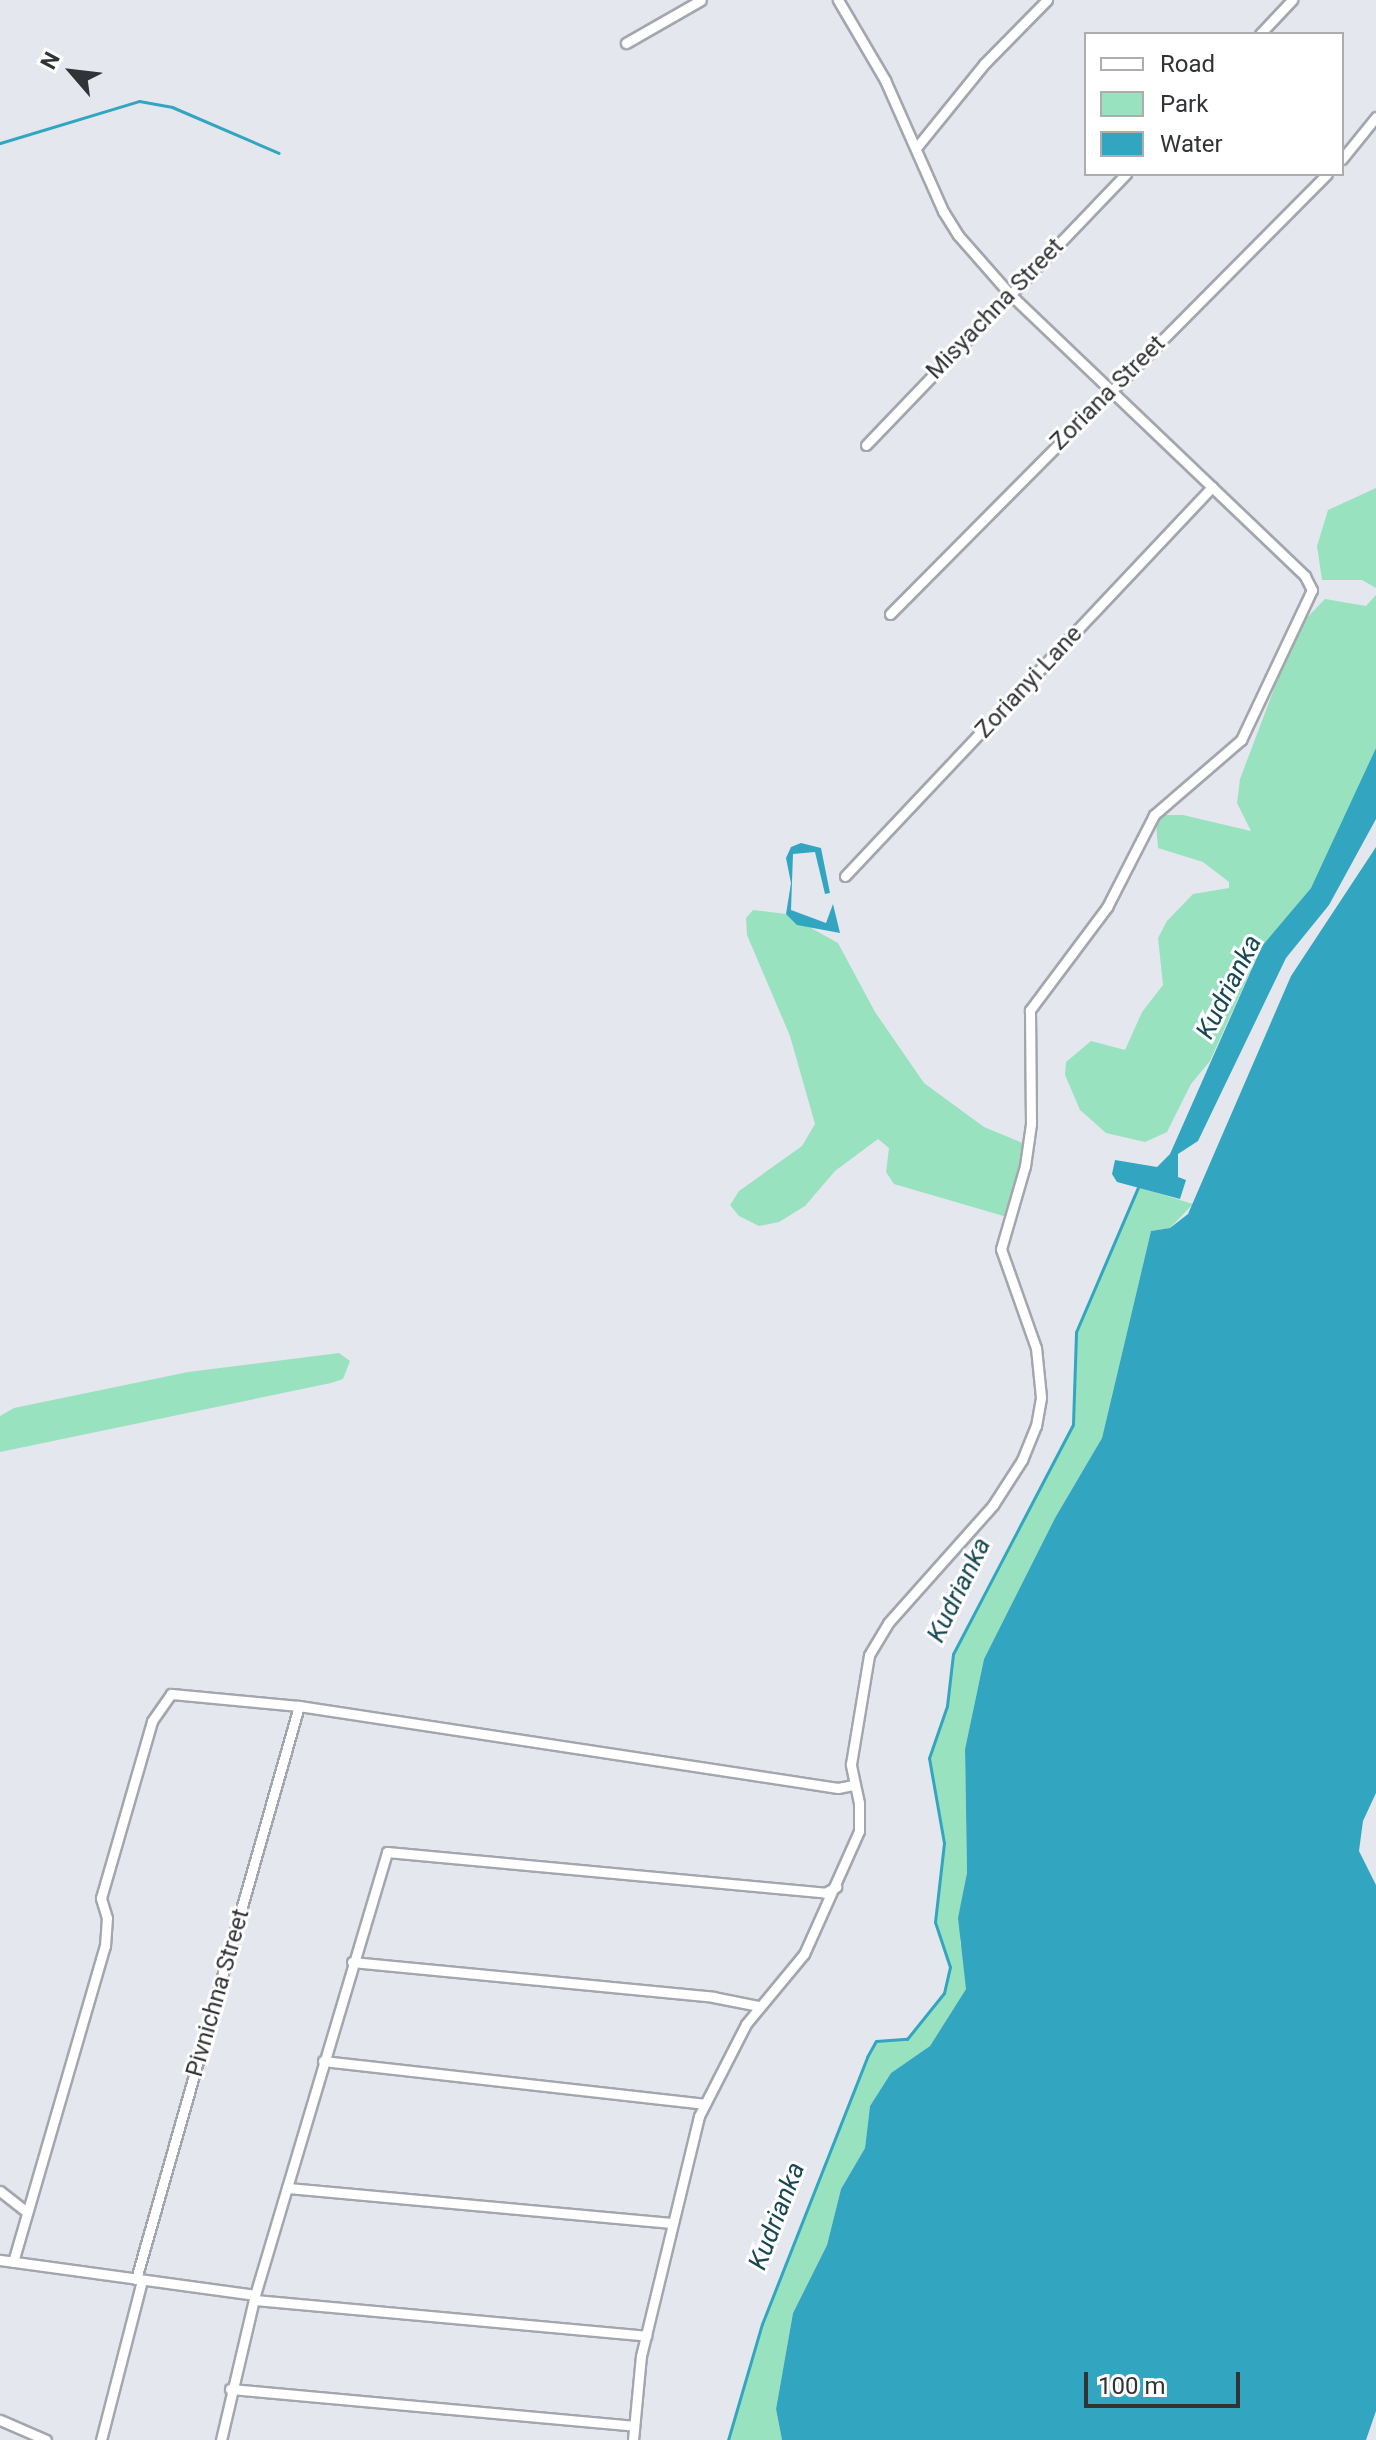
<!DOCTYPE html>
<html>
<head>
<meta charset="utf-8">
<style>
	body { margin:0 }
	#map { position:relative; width:1376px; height:2440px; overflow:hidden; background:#e5e7ef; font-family:Roboto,sans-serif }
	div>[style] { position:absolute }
	.green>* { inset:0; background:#99e2bf }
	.water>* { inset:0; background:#32a6c1 }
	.stream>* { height:3px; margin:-1.5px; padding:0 1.5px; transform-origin:1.5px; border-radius:1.5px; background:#32a6c1 }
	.roads { filter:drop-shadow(2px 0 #a4a6ae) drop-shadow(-2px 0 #a4a6ae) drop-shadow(0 2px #a4a6ae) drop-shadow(0 -2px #a4a6ae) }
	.street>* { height:9px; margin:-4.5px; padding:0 4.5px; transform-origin:4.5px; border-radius:4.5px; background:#fff }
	span { translate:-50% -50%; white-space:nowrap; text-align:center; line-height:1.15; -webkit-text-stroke:6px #fff; paint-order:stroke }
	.street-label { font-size:24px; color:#323336 }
	.water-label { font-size:26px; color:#174753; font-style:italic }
	.legend { position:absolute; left:1084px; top:32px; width:260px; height:144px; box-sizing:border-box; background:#fff; border:2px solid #adadaf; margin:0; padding:10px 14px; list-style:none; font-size:24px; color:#323336 }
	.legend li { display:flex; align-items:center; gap:16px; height:40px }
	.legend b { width:40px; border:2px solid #adadaf }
	.north { position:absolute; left:32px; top:32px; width:80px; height:80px; -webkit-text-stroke:6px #fff; paint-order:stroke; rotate:298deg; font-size:22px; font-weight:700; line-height:32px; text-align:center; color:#323336 }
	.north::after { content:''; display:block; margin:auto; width:28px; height:36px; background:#323336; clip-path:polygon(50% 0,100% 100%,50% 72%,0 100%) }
	.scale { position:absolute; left:1084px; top:2372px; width:156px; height:36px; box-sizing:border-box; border:4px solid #323336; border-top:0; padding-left:10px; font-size:24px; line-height:28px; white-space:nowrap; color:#323336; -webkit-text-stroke:6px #fff; paint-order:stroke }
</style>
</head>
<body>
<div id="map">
	<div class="green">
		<i style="clip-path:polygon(1376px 488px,1376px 588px,1362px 580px,1322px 580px,1317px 546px,1328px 510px)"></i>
		<i style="clip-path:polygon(1376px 595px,1376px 748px,1340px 831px,1311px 888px,1262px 946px,1210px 1061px,1191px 1084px,1167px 1132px,1145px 1142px,1106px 1133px,1080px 1110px,1065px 1075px,1066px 1062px,1091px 1041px,1125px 1050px,1142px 1012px,1163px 985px,1158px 938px,1167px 921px,1193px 894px,1229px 888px,1229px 882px,1203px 862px,1158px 848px,1156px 822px,1162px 815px,1183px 815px,1251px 831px,1237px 803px,1240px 779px,1297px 628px,1325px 599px,1366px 606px)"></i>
		<i style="clip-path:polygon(753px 910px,786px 914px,838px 943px,875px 1012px,924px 1083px,984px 1127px,1025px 1144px,1030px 1164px,1007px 1217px,894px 1184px,886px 1172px,889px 1148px,878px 1139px,835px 1171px,805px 1206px,779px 1222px,759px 1226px,739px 1216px,730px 1205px,739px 1191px,802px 1146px,815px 1124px,790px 1036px,747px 935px,746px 918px)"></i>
		<i style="clip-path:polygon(1138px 1187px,1193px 1204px,1170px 1228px,1151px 1231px,1102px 1438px,1055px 1518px,984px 1659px,965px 1749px,967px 1873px,960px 1943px,966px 1957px,966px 1989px,930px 2046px,891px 2073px,870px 2106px,865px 2148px,841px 2189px,827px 2245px,793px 2313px,776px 2409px,782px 2440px,728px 2440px,762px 2324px,867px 2057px,876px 2041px,907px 2039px,944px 1993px,950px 1967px,935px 1922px,944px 1843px,929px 1758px,947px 1706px,953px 1654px,1073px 1424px,1076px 1332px)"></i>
		<i style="clip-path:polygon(339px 1353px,350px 1361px,343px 1379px,331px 1383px,0 1452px,0 1416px,14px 1408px,188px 1372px)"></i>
	</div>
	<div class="water">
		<i style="clip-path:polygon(1376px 748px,1376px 819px,1329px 905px,1286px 958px,1198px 1141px,1178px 1154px,1178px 1177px,1186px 1180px,1180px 1199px,1117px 1182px,1112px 1174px,1115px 1160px,1157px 1167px,1170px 1154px,1262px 946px,1311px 888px)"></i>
		<i style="clip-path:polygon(801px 843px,821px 848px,830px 893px,825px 894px,815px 852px,793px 854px,791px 910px,826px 923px,833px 904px,840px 933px,797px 925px,786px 914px,791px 883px,786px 858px,791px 847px)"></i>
		<i style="clip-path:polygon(1376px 847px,1376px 1793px,1363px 1821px,1359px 1851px,1376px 1885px,1376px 2411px,1366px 2440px,782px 2440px,776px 2409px,793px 2313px,827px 2245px,841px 2189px,865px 2148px,870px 2106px,891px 2073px,930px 2046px,966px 1989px,958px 1918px,967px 1873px,965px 1749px,984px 1659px,1055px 1518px,1102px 1438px,1151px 1231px,1170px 1228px,1188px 1214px,1291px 976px)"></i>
	</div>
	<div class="stream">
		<i style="left:0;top:143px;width:145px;rotate:-16.8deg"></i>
		<i style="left:139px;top:101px;width:34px;rotate:10deg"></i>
		<i style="left:172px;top:107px;width:116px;rotate:23.3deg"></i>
		<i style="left:728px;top:2440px;width:121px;rotate:-73.7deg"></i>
		<i style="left:762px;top:2324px;width:287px;rotate:-68.5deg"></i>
		<i style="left:867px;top:2057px;width:18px;rotate:-61deg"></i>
		<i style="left:876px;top:2041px;width:31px;rotate:-4deg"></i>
		<i style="left:907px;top:2039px;width:59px;rotate:-51.2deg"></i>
		<i style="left:944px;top:1993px;width:27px;rotate:-77deg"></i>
		<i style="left:950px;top:1967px;width:47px;rotate:-108.4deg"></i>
		<i style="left:935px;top:1922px;width:80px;rotate:-83.5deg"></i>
		<i style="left:944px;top:1843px;width:86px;rotate:-100deg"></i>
		<i style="left:929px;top:1758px;width:55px;rotate:-70.9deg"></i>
		<i style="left:947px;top:1706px;width:52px;rotate:-83.4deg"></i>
		<i style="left:953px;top:1654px;width:259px;rotate:-62.4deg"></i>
		<i style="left:1073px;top:1424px;width:92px;rotate:-88.1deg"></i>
		<i style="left:1076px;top:1332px;width:160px;rotate:-66.8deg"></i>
	</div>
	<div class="roads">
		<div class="street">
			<i style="left:1260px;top:34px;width:47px;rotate:-46.7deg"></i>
			<i style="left:626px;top:43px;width:86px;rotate:-29.8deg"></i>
			<i style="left:916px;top:148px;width:108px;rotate:-51deg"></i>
			<i style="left:984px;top:64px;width:90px;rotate:-45.5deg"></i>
			<i style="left:1342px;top:159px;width:54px;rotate:-51deg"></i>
			<i style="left:866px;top:445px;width:376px;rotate:-46.2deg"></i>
			<i style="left:890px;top:614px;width:620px;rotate:-45.2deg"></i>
			<i style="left:845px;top:876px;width:535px;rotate:-46.67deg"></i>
			<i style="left:352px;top:1962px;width:363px;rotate:5.5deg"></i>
			<i style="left:713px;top:1997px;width:47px;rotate:11.1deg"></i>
			<i style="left:323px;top:2061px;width:383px;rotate:6.4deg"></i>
			<i style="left:287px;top:2188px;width:387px;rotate:5.2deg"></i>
			<i style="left:0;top:2191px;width:34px;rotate:38deg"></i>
			<i style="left:0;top:2260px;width:257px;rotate:7.8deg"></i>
			<i style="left:13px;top:2262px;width:329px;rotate:-73.8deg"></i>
			<i style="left:105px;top:1946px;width:28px;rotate:-86deg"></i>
			<i style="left:107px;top:1918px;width:21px;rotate:-107deg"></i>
			<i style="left:101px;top:1898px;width:184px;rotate:-73.9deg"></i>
			<i style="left:152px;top:1721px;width:33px;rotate:-55deg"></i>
			<i style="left:171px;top:1694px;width:129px;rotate:5.4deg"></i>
			<i style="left:299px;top:1706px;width:545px;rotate:8.65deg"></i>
			<i style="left:838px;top:1788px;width:16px;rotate:-11deg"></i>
			<i style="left:136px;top:2279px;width:596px;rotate:-74.12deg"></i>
			<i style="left:254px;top:2300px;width:394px;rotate:5.2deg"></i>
			<i style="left:230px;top:2389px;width:405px;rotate:5.2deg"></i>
			<i style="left:0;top:2420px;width:50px;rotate:23.5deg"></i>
			<i style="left:101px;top:2440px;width:165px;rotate:-75.6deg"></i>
			<i style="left:221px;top:2440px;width:149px;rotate:-76.8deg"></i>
			<i style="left:255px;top:2295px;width:462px;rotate:-73.4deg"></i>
			<i style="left:387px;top:1852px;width:440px;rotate:5.3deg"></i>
			<i style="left:825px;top:1893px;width:13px;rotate:-29deg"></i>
			<i style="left:633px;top:2440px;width:84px;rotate:-84.6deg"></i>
			<i style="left:641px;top:2356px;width:247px;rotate:-76.4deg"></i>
			<i style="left:699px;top:2116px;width:103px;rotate:-62.9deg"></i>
			<i style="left:746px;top:2024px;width:91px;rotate:-50.4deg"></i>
			<i style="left:804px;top:1954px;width:135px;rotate:-65.9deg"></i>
			<i style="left:859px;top:1831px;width:28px;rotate:-90deg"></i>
			<i style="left:859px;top:1803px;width:40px;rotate:-102deg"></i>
			<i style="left:851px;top:1764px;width:110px;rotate:-80.6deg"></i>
			<i style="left:869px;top:1655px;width:37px;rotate:-59deg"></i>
			<i style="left:888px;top:1623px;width:158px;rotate:-48.3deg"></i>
			<i style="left:993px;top:1505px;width:54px;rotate:-57.2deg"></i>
			<i style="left:1022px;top:1460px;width:37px;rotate:-68deg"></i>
			<i style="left:1036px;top:1426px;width:29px;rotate:-80deg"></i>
			<i style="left:1041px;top:1397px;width:49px;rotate:-95.8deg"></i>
			<i style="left:1036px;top:1348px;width:105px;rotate:-109.5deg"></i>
			<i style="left:1001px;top:1249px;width:86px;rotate:-73.9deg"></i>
			<i style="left:1025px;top:1166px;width:42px;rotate:-81.9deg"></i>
			<i style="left:1031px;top:1124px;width:114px;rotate:-90.5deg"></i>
			<i style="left:1030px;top:1010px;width:129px;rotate:-53.2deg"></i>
			<i style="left:1107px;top:907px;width:103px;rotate:-62.9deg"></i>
			<i style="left:1154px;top:815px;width:115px;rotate:-40.8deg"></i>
			<i style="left:1241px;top:740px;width:166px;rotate:-64.7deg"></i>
			<i style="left:1312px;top:590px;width:16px;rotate:-117deg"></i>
			<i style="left:1305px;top:576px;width:411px;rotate:-136.3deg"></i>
			<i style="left:1008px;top:292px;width:76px;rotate:-131.3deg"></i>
			<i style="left:958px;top:235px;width:28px;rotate:-122deg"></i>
			<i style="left:943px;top:211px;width:143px;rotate:-113.9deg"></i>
			<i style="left:885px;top:80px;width:93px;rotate:-120.4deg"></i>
		</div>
	</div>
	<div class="street-label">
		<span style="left:995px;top:309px;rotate:-46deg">Misyachna Street</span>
		<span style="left:1108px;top:393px;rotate:-45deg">Zoriana Street</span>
		<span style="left:1029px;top:682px;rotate:-47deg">Zorianyi Lane</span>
		<span style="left:218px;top:1993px;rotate:-74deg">Pivnichna Street</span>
	</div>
	<div class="water-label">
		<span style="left:1229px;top:987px;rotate:-63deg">Kudrianka</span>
		<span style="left:959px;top:1590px;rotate:-64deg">Kudrianka</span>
		<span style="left:777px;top:2216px;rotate:-69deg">Kudrianka</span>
	</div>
	<ul class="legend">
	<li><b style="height:10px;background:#fff"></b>Road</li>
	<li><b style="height:22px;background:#99e2bf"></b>Park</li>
	<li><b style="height:22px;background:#32a6c1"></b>Water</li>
	</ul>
	<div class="north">N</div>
	<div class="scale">100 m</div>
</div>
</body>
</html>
